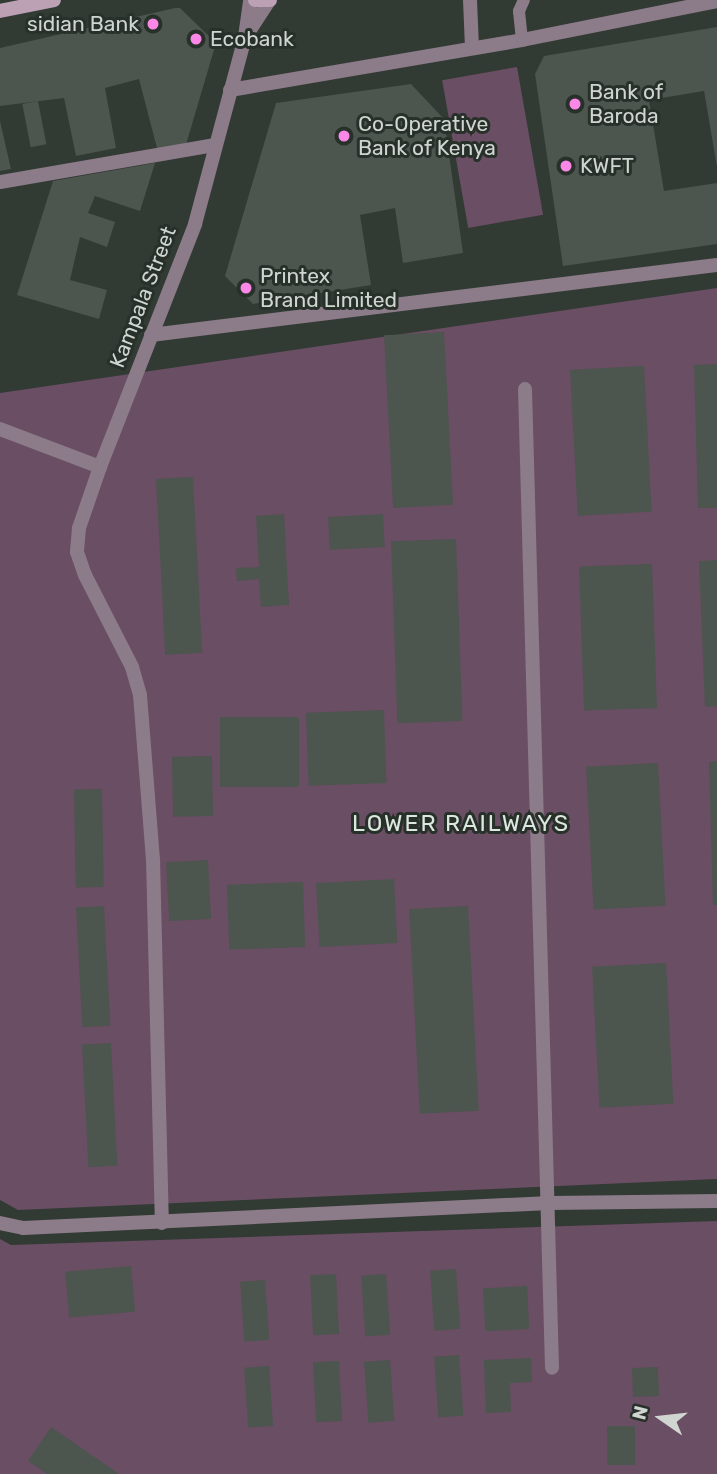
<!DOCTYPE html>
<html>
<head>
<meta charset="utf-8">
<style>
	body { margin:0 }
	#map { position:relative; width:717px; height:1474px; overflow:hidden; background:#313a33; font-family:Rubik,sans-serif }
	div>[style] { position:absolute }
	.green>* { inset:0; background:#6a4e64; transform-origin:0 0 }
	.building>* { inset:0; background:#4c554e; transform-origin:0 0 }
	.lane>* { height:12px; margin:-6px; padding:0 6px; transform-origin:6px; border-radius:6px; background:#8c7b88 }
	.street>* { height:14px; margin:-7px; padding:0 7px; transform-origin:7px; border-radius:7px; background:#8c7b88 }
	.secondary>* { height:14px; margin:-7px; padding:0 7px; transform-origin:7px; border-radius:7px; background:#bca1b5 }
	.dots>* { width:19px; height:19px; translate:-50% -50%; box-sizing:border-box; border:4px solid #273029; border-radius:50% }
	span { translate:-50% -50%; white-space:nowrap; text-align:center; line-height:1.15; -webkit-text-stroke:6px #273029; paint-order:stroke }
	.poi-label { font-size:21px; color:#d0d5d1 }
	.right { translate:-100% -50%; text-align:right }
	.left { translate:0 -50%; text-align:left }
	.street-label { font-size:21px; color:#d0d5d1 }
	.neighbourhood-label { font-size:23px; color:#dce7df; letter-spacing:2px }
	.north { position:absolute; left:626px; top:1383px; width:70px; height:70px; -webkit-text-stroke:5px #273029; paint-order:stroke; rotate:284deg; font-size:19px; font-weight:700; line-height:28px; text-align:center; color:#d0d5d1 }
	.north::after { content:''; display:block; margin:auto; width:24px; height:32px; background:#d0d5d1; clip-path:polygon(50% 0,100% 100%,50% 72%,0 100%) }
</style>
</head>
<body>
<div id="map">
	<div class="green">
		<i style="left:517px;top:67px;width:150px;height:76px;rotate:80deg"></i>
		<i style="clip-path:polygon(717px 288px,717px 1179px,18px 1210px,0 1200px,0 393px)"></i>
		<i style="clip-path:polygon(717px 1221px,717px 1474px,0 1474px,0 1239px,11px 1245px)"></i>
	</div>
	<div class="building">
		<i style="clip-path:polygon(175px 8px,180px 8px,216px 43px,185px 148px,158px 152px,139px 79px,105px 88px,116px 148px,76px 156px,64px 98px,0 106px,0 48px)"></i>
		<i style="clip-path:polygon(717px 27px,717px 167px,704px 91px,649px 100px,664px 191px,717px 183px,717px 244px,563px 266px,535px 74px,544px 56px)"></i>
		<i style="clip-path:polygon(411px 84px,444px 119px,463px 253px,403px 263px,395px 208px,360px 215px,371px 285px,253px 304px,225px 276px,276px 103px)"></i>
		<i style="left:38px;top:101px;width:44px;height:16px;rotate:79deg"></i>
		<i style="clip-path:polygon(0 121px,11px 169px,0 171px)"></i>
		<i style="clip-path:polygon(155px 163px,140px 211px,95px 196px,88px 213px,115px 222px,107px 247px,80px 237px,70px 280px,107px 290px,99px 319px,17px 295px,53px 181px)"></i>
		<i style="left:444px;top:332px;width:173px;height:60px;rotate:87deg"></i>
		<i style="clip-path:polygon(717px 364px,717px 508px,698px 508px,694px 365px)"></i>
		<i style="left:644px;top:366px;width:146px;height:74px;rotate:87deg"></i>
		<i style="left:193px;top:477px;width:176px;height:37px;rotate:87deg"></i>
		<i style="clip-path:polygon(284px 514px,289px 605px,261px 607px,259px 579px,237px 581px,236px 568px,259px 567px,256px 516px)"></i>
		<i style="left:383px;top:514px;width:33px;height:55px;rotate:87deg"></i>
		<i style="left:456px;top:539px;width:182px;height:65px;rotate:88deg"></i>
		<i style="clip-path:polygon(717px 560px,717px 706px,705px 707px,699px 561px)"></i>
		<i style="left:652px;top:564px;width:144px;height:73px;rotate:88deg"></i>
		<i style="left:384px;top:710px;width:73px;height:78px;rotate:88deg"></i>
		<i style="left:299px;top:717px;width:70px;height:79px;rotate:90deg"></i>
		<i style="left:212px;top:756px;width:60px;height:40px;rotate:89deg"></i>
		<i style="clip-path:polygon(717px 761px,717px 905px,713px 905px,709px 762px)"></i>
		<i style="left:658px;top:763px;width:143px;height:72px;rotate:87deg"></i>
		<i style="left:102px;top:789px;width:98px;height:28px;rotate:89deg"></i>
		<i style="left:208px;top:860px;width:59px;height:42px;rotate:87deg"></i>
		<i style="left:394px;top:879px;width:64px;height:78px;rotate:87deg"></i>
		<i style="left:303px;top:882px;width:65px;height:76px;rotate:88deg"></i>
		<i style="left:104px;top:906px;width:120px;height:28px;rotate:87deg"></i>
		<i style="left:468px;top:906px;width:205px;height:59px;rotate:87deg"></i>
		<i style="left:666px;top:963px;width:141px;height:74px;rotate:87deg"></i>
		<i style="left:111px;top:1043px;width:123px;height:29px;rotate:87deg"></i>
		<i style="left:131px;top:1266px;width:46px;height:66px;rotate:85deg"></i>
		<i style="left:456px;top:1269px;width:60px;height:26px;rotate:86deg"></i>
		<i style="left:336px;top:1274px;width:60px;height:26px;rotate:87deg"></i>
		<i style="left:386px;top:1274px;width:61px;height:25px;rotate:86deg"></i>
		<i style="left:265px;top:1280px;width:60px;height:25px;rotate:86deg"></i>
		<i style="left:527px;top:1286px;width:43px;height:44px;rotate:87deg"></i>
		<i style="left:459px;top:1355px;width:61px;height:25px;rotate:86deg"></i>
		<i style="clip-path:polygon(531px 1358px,532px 1382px,510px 1383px,511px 1412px,486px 1413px,484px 1360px)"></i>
		<i style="left:390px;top:1360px;width:61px;height:26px;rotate:86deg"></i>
		<i style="left:339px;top:1361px;width:60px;height:26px;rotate:87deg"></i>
		<i style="left:269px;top:1366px;width:60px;height:25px;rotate:86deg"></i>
		<i style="left:658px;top:1367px;width:29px;height:26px;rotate:88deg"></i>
		<i style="left:635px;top:1426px;width:39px;height:28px;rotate:90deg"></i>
		<i style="clip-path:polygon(51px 1427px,119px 1474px,47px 1474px,28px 1461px)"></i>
	</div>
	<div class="lane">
		<i style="left:522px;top:40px;width:29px;rotate:-96deg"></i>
		<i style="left:519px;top:11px;width:12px;rotate:-66deg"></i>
	</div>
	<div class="street">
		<i style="left:470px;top:0;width:48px;rotate:87.6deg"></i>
		<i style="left:248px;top:33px;width:38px;rotate:-57deg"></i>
		<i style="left:230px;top:90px;width:296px;rotate:-9.7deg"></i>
		<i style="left:522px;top:40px;width:199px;rotate:-11.3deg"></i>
		<i style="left:0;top:182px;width:217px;rotate:-9.8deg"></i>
		<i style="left:151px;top:335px;width:570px;rotate:-7.05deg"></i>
		<i style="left:525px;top:389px;width:979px;rotate:88.42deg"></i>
		<i style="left:0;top:429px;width:107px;rotate:20.8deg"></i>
		<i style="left:100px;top:467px;width:261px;rotate:-68.6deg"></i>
		<i style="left:195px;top:224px;width:194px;rotate:-75deg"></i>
		<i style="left:245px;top:37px;width:37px;rotate:-82deg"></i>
		<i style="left:100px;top:467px;width:65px;rotate:109deg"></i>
		<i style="left:79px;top:528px;width:24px;rotate:95deg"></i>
		<i style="left:77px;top:552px;width:24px;rotate:71deg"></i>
		<i style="left:85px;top:575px;width:103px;rotate:62.9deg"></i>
		<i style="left:132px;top:667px;width:29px;rotate:74deg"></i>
		<i style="left:140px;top:695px;width:165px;rotate:85.5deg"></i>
		<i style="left:153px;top:859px;width:364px;rotate:88.6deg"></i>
		<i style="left:0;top:1223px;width:24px;rotate:12deg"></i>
		<i style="left:23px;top:1228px;width:528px;rotate:-2.72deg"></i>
		<i style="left:550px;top:1203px;width:167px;rotate:-0.7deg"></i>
	</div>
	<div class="secondary">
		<i style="left:255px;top:0;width:15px"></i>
		<i style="left:0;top:11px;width:55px;rotate:-11.5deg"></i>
	</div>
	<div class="dots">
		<i style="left:153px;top:24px;background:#fb87e6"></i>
		<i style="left:196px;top:39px;background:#fb87e6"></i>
		<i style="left:575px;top:104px;background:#fb87e6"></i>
		<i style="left:344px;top:136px;background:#fb87e6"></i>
		<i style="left:566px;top:166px;background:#fb87e6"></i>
		<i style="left:246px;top:288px;background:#fb87e6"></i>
	</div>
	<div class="poi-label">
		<span class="right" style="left:139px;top:24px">sidian Bank</span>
		<span class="left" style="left:210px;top:39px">Ecobank</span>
		<span class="left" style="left:589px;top:104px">Bank of<br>Baroda</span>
		<span class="left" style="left:358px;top:136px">Co-Operative<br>Bank of Kenya</span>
		<span class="left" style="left:580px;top:166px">KWFT</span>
		<span class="left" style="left:260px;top:288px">Printex<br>Brand Limited</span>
	</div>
	<div class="street-label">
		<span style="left:143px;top:297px;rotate:-69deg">Kampala Street</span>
	</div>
	<div class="neighbourhood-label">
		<span style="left:461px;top:823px">LOWER RAILWAYS</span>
	</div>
	<div class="north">N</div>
</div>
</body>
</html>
